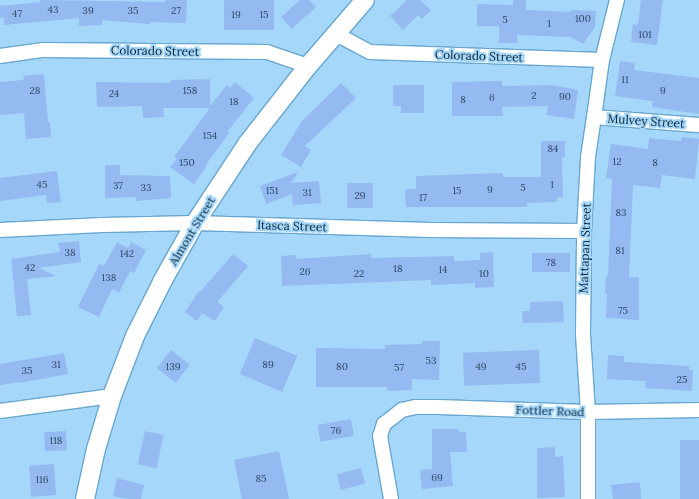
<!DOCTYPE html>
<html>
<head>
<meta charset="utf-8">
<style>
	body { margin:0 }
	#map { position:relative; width:699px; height:499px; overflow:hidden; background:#a5d7fb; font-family:Lora,serif }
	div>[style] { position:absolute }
	.building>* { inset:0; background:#95b9f1; transform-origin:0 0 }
	.roads { filter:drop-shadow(1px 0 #67a6d0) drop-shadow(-1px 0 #67a6d0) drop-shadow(0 1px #67a6d0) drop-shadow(0 -1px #67a6d0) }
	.minor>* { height:14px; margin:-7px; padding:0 7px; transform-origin:7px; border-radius:7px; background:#fff }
	.tertiary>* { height:18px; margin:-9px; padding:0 9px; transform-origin:9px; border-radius:9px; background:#fff }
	span { translate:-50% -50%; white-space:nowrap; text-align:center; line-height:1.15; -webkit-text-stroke:4px #a5d7fb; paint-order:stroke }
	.number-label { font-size:10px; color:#2c4964 }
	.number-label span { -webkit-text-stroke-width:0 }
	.street-label { font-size:12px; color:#092435 }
</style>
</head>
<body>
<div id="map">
	<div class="building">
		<i style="clip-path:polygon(40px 0,165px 2px,165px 0,187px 0,186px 23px,150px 22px,150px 24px,102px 20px,102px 25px,79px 26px,79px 18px,4px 25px,4px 18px,0 18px,0 6px,40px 2px)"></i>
		<i style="left:224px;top:0;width:50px;height:30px"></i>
		<i style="clip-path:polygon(300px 0,309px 0,316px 7px,292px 29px,281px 17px)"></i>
		<i style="clip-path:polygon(407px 0,420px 0,431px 10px,422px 19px,418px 15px,403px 30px,390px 16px)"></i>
		<i style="clip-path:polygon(513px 0,526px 0,526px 10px,571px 12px,571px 10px,596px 11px,595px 27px,583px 44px,571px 37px,517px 35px,517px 43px,499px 43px,499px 26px,477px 26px,477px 4px,513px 5px)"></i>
		<i style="clip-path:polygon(641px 0,663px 0,657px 45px,631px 42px,633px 24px,638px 25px)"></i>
		<i style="clip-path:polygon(620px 61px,635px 63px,634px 70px,699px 78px,699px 114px,652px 107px,653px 101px,615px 96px)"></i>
		<i style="clip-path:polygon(44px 74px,48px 122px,50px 122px,51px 137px,26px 139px,24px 113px,0 115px,0 82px,24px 80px,23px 76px)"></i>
		<i style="clip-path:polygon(210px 79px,210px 106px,227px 85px,230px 88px,235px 82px,254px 98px,227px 132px,229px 133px,205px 166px,206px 167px,194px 184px,170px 167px,177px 159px,174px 157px,210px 108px,163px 108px,164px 117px,143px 118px,142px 106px,97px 107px,96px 82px,171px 83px,171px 80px)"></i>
		<i style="clip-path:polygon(502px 81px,502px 86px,552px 85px,578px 90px,574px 119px,546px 115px,548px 106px,502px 107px,503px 116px,452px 116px,452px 82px)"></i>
		<i style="clip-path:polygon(341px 83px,356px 98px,305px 146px,311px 150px,301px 167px,281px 155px,302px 121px)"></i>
		<i style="clip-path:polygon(393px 85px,424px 85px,424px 113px,401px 113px,401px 106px,393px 106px)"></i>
		<i style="clip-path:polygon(682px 137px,699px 139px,695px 179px,662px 175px,660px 188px,633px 185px,629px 277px,639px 277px,639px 320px,606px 318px,607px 294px,605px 294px,606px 276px,608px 276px,612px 179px,606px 178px,611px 144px,648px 149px,649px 138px,681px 141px)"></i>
		<i style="clip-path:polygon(541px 141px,565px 141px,565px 157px,562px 157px,563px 197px,557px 197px,557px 202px,527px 203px,527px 207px,406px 207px,405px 189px,416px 189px,416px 176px,503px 173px,503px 177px,541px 177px)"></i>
		<i style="clip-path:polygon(105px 165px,120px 165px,120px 175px,170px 176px,171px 198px,136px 201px,136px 197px,105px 198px)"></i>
		<i style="clip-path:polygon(57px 171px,61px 202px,47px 203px,46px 195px,0 201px,0 178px)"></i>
		<i style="clip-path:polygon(298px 172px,291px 183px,319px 181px,321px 203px,293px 205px,292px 194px,266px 204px,260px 186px)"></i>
		<i style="left:373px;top:183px;width:25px;height:26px;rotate:90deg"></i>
		<i style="clip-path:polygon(79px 241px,81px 262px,39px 268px,56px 276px,27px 279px,31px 315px,17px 316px,11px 259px,60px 252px,58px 243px)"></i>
		<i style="clip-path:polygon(117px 242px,128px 248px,131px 242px,146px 250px,134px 273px,130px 271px,119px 293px,112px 289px,99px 317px,78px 307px,99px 264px,104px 266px)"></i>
		<i style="clip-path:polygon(493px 252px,494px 287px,475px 288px,475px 283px,431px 285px,431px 280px,282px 286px,281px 256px,296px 255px,296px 259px,371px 254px,371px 258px,454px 256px,454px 261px,480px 260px,480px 253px)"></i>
		<i style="left:570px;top:253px;width:19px;height:38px;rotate:90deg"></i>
		<i style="clip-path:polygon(233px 254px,248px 266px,217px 302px,224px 307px,215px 321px,202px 313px,197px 321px,185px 312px,199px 291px,200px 292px)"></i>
		<i style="clip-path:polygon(563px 301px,564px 322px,523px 323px,522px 311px,530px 311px,530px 302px)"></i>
		<i style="left:255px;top:338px;width:46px;height:39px;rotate:23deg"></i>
		<i style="clip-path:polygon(422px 341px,440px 341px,439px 380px,412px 379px,412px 390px,387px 391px,387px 387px,316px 387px,316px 348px,385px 349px,385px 345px,422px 344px)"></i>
		<i style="left:171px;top:350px;width:24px;height:23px;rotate:38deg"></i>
		<i style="left:539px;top:350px;width:33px;height:76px;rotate:88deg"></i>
		<i style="clip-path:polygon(64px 353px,68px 374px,19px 383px,19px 382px,0 385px,0 364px)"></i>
		<i style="clip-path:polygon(608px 355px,624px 356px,624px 362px,689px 366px,689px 370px,693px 370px,692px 391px,645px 388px,646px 381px,607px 379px)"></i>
		<i style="left:351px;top:419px;width:17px;height:34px;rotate:80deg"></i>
		<i style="clip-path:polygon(432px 429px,459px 429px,459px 432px,466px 432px,467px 452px,450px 452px,453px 486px,422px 489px,420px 470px,432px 469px)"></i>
		<i style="left:66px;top:431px;width:19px;height:22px;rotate:87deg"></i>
		<i style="left:145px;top:431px;width:19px;height:34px;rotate:12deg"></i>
		<i style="left:680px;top:440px;width:19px;height:59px"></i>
		<i style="clip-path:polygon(555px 447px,555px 457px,563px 456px,565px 497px,537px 498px,537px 448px)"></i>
		<i style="clip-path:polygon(279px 451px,289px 499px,242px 499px,234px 460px)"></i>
		<i style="left:54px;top:464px;width:31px;height:25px;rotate:86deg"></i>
		<i style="left:361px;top:468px;width:16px;height:25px;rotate:75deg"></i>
		<i style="clip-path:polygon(117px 478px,144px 485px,141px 499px,128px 499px,113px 496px)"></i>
		<i style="clip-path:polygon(640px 482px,641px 499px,613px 499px,611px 485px)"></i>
	</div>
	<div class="roads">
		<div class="minor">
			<i style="left:336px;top:34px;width:38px;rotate:28deg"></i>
			<i style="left:370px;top:52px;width:232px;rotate:2deg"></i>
			<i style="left:0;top:56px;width:42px;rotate:-8.1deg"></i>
			<i style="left:42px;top:50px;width:225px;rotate:0.5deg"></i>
			<i style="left:267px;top:52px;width:43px;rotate:18.9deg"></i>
			<i style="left:594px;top:117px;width:105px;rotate:4.4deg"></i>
			<i style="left:0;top:230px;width:102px;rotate:-2.8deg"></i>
			<i style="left:102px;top:225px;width:93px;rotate:-1.2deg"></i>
			<i style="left:195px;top:223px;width:236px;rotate:1.7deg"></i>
			<i style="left:431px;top:230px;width:153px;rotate:0.4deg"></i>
			<i style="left:0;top:411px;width:113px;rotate:-7.6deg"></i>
			<i style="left:391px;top:499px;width:64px;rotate:-99.9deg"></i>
			<i style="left:380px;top:436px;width:13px;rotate:-72deg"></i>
			<i style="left:384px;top:424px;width:23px;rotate:-38deg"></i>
			<i style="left:402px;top:410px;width:13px;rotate:-13deg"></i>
			<i style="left:415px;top:407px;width:23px"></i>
			<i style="left:438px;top:407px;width:150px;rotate:1.9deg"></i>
			<i style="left:588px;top:412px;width:111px;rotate:-1deg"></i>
			<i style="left:588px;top:499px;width:87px;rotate:-90deg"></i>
			<i style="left:588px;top:412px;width:78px;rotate:-93.7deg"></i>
			<i style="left:583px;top:334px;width:103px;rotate:-89.4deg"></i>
			<i style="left:584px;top:231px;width:74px;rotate:-86.9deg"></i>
			<i style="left:588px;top:157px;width:40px;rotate:-81.5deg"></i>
			<i style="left:594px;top:117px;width:58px;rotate:-82deg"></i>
			<i style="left:602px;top:60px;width:62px;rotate:-76deg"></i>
		</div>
		<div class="tertiary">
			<i style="left:85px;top:499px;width:51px;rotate:-77.6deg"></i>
			<i style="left:96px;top:449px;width:55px;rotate:-73.2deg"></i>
			<i style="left:112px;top:396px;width:64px;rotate:-69deg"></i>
			<i style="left:135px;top:336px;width:63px;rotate:-63.4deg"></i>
			<i style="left:163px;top:280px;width:65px;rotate:-60.7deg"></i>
			<i style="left:195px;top:223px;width:95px;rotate:-56.6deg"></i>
			<i style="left:247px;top:144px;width:99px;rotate:-52deg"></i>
			<i style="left:308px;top:66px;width:87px;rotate:-49.2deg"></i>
		</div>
	</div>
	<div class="number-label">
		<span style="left:53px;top:10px">43</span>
		<span style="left:88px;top:11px">39</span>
		<span style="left:133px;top:11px">35</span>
		<span style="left:176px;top:11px">27</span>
		<span style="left:17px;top:14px">47</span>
		<span style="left:236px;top:15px">19</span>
		<span style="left:264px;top:15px">15</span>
		<span style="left:583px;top:19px">100</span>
		<span style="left:505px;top:20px">5</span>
		<span style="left:549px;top:24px">1</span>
		<span style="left:645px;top:35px">101</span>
		<span style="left:625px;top:80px">11</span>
		<span style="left:35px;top:91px">28</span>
		<span style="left:190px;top:91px">158</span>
		<span style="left:663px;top:91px">9</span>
		<span style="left:114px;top:94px">24</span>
		<span style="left:534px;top:96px">2</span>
		<span style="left:565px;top:97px">90</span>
		<span style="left:492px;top:98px">6</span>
		<span style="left:463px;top:100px">8</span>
		<span style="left:234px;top:102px">18</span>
		<span style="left:210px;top:136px">154</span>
		<span style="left:553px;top:149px">84</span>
		<span style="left:617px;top:162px">12</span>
		<span style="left:187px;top:163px">150</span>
		<span style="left:655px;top:163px">8</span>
		<span style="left:42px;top:185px">45</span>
		<span style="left:552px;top:185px">1</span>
		<span style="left:118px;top:186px">37</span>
		<span style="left:146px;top:188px">33</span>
		<span style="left:523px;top:188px">5</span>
		<span style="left:490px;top:190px">9</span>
		<span style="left:272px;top:191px">151</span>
		<span style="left:457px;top:191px">15</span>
		<span style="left:307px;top:193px">31</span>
		<span style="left:360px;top:196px">29</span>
		<span style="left:423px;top:198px">17</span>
		<span style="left:621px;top:213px">83</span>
		<span style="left:620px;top:251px">81</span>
		<span style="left:70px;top:253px">38</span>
		<span style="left:127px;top:254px">142</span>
		<span style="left:551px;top:263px">78</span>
		<span style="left:30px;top:268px">42</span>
		<span style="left:398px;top:269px">18</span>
		<span style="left:443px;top:270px">14</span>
		<span style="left:305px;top:272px">26</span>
		<span style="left:359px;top:274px">22</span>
		<span style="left:484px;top:274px">10</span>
		<span style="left:109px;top:278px">138</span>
		<span style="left:623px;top:311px">75</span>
		<span style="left:431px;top:361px">53</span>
		<span style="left:56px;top:365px">31</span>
		<span style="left:268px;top:365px">89</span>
		<span style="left:173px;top:367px">139</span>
		<span style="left:342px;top:367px">80</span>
		<span style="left:481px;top:367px">49</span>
		<span style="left:521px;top:367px">45</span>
		<span style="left:399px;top:368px">57</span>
		<span style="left:27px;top:371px">35</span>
		<span style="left:682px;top:380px">25</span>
		<span style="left:336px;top:431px">76</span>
		<span style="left:56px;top:441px">118</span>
		<span style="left:437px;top:478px">69</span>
		<span style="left:261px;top:479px">85</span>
		<span style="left:42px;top:480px">116</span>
	</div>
	<div class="street-label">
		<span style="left:155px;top:51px;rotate:1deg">Colorado Street</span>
		<span style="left:479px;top:56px;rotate:2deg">Colorado Street</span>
		<span style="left:646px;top:121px;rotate:4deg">Mulvey Street</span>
		<span style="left:292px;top:226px;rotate:2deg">Itasca Street</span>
		<span style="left:192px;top:231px;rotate:-59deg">Almont Street</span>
		<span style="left:585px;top:248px;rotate:-88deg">Mattapan Street</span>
		<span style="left:550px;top:411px;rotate:2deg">Fottler Road</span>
	</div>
</div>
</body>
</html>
